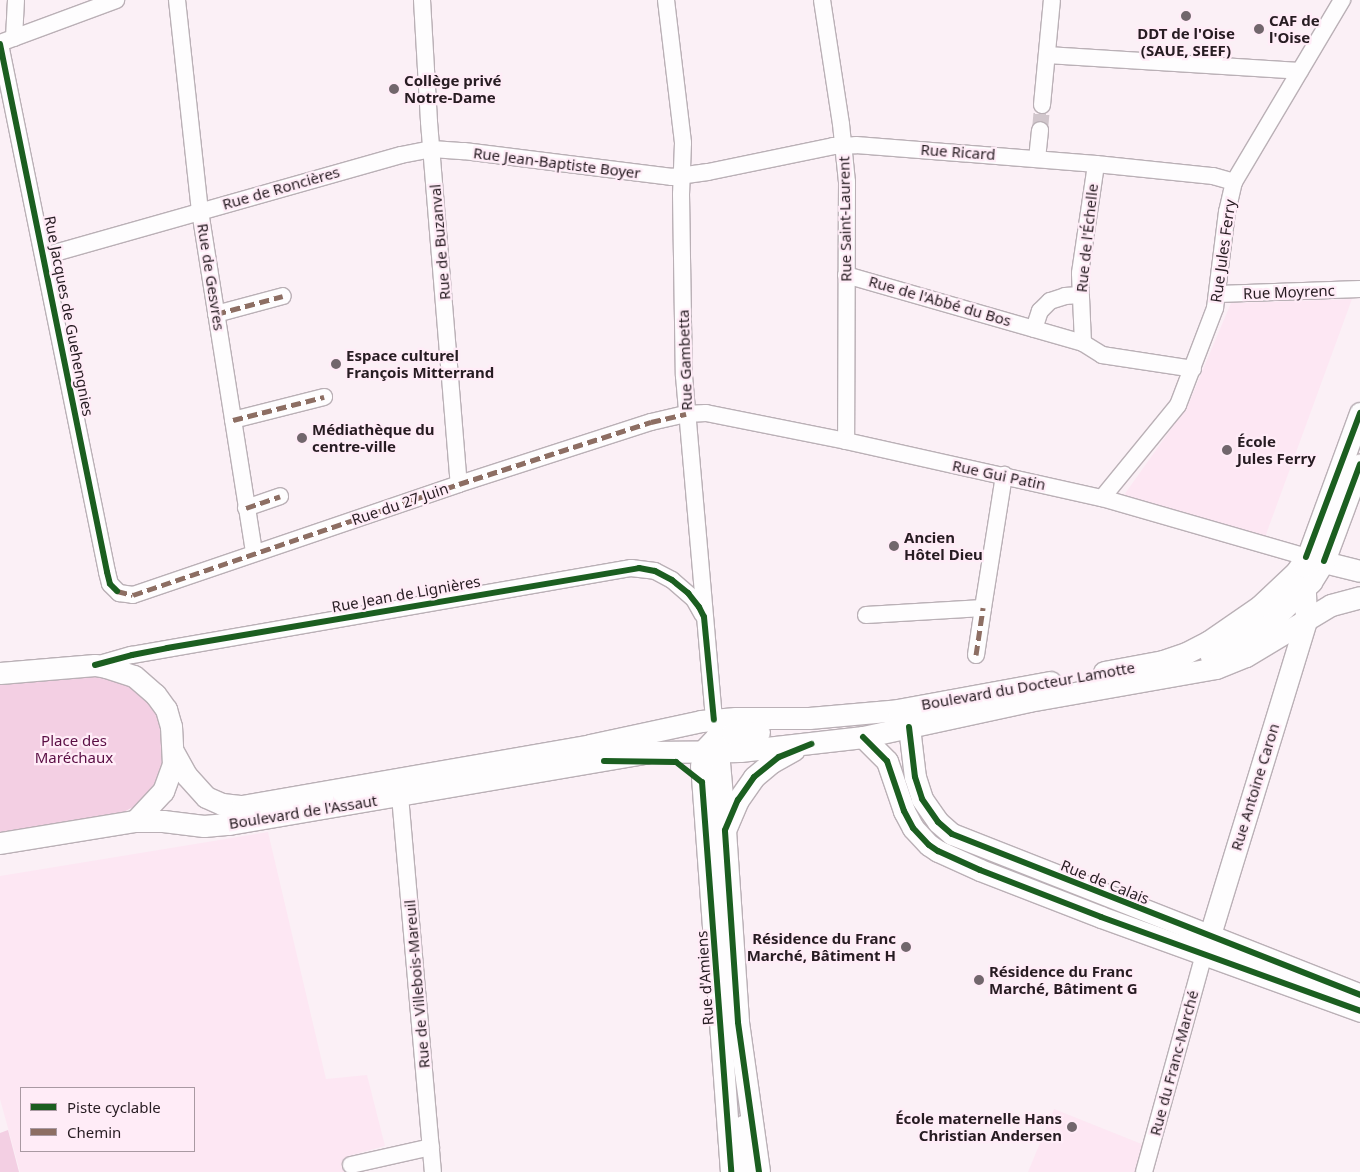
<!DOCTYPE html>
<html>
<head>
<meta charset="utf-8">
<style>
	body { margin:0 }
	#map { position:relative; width:1360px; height:1172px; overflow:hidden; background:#fbf0f6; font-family:"Noto Sans",sans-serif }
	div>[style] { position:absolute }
	.built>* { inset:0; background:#fde7f3 }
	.green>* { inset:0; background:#f3cfe3 }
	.minor-tunnel>* { height:16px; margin-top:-8px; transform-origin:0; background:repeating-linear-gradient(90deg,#d1c6cc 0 16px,transparent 0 24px) }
	.roads { filter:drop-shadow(1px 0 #bab0b6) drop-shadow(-1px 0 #bab0b6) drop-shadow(0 1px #bab0b6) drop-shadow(0 -1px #bab0b6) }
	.minor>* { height:16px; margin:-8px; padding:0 8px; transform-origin:8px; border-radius:8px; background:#fefdfe }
	.major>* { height:21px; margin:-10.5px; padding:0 10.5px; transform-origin:10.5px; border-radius:10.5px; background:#fefdfe }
	.quiet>* { height:5px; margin-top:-2.5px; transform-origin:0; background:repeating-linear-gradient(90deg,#8d6e63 0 10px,transparent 0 15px) }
	.cycleway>* { height:6px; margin:-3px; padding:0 3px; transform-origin:3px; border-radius:3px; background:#1b5e20 }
	.dots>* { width:14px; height:14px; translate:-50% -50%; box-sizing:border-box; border:2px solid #ffecf7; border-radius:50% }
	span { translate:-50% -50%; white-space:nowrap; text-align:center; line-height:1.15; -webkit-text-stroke:4.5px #ffecf7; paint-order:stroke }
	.poi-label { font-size:15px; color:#271c22; font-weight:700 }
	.left { translate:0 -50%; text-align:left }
	.right { translate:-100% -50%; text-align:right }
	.street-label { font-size:15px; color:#271c22 }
	.park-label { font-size:15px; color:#5a0e44 }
	.legend { position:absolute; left:20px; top:1087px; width:175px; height:65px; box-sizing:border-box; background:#ffecf7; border:1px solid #a999a2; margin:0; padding:6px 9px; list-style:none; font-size:15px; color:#271c22 }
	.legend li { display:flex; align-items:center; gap:10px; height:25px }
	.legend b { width:25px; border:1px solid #a999a2 }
</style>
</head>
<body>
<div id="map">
	<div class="built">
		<i style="clip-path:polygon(1352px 299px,1264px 540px,1124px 495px,1188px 405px,1231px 303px)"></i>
		<i style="clip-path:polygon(evenodd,268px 832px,326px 1079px,367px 1075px,385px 1146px,345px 1157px,349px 1172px,20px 1172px,0 1099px,0 876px,268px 832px,21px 1088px,194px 1088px,194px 1151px,21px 1151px,21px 1088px)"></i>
		<i style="clip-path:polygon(1054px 1109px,1144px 1145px,1136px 1172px,1028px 1172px)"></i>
	</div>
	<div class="green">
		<i style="clip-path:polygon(89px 675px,115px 679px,131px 687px,147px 701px,154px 710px,160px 724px,164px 757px,155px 786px,137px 805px,120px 814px,0 833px,0 681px)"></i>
		<i style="clip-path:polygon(8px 1130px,19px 1172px,0 1172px,0 1133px)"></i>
	</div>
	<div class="minor-tunnel">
		<i style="left:1040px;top:130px;width:25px;rotate:-85deg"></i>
	</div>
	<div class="roads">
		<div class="minor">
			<i style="left:177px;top:0;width:212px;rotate:83.8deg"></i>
			<i style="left:200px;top:211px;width:346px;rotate:81deg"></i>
			<i style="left:422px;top:0;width:122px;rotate:86.7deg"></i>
			<i style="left:429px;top:122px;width:363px;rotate:85.3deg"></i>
			<i style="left:666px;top:0;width:144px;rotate:83.2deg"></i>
			<i style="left:683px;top:143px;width:51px;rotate:92.2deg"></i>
			<i style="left:681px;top:194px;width:182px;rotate:89.1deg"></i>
			<i style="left:684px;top:376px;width:345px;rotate:85deg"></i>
			<i style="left:822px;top:0;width:125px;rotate:81.3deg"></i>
			<i style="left:841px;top:124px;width:58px;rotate:84.1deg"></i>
			<i style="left:847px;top:182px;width:259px;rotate:90.2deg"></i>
			<i style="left:14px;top:38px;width:38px;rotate:-87deg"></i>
			<i style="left:0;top:43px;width:124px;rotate:-20.3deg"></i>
			<i style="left:0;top:44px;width:539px;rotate:78.54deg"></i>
			<i style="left:107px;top:572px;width:12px;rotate:76deg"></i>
			<i style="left:110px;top:584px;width:13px;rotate:45deg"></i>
			<i style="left:119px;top:593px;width:14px;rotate:8deg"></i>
			<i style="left:133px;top:595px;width:344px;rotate:-18.8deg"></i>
			<i style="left:459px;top:484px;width:202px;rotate:-17.9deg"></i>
			<i style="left:651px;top:422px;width:36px;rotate:-13deg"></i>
			<i style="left:686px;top:414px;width:20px;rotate:-3deg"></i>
			<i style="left:706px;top:413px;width:143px;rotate:11.3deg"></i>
			<i style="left:846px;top:441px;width:262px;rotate:12.6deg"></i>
			<i style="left:1102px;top:498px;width:212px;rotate:16.1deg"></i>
			<i style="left:1047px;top:55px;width:253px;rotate:3.6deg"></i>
			<i style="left:1042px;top:105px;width:105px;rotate:-84.6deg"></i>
			<i style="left:1037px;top:159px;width:29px;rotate:-84deg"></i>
			<i style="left:44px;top:256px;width:371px;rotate:-15.8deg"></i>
			<i style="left:401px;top:155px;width:32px;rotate:-11deg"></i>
			<i style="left:432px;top:149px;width:32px;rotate:4deg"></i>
			<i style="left:464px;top:151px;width:210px;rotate:7.1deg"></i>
			<i style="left:672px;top:177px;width:36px;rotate:-8deg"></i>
			<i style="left:708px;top:172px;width:128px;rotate:-11.7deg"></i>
			<i style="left:833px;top:146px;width:23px;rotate:-2deg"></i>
			<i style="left:856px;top:145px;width:241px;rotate:4.5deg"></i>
			<i style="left:1096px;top:164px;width:118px;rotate:5.9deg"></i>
			<i style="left:1213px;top:176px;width:22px;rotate:16deg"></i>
			<i style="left:846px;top:275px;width:247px;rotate:16deg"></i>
			<i style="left:1083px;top:343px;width:22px;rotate:32deg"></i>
			<i style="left:1102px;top:355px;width:92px;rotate:8.7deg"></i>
			<i style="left:1218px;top:294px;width:142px;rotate:-2deg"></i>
			<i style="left:216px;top:314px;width:69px;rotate:-15deg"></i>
			<i style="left:1034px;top:329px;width:19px;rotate:-72deg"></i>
			<i style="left:1040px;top:311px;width:14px;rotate:-45deg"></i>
			<i style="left:1050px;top:301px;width:16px;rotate:-18deg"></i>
			<i style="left:1065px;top:296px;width:15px;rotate:-4deg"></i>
			<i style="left:1083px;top:343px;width:70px;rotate:-92.5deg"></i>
			<i style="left:1080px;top:273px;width:110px;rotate:-81.6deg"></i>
			<i style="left:233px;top:420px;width:94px;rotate:-14.2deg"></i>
			<i style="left:1102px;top:498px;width:120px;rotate:-50.7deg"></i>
			<i style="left:1178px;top:405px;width:104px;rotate:-69.1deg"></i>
			<i style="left:1215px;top:308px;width:97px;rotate:-82.9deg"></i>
			<i style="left:1227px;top:212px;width:31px;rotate:-77deg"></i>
			<i style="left:1234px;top:182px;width:212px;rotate:-59.3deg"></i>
			<i style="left:246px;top:508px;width:36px;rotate:-19deg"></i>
			<i style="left:866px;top:615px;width:117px;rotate:-3.4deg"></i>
			<i style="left:983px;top:608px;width:135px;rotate:-81deg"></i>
			<i style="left:976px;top:655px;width:48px;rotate:-81.5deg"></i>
			<i style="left:96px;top:665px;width:37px;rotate:-16deg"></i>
			<i style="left:132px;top:655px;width:507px;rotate:-9.89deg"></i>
			<i style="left:631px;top:568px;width:24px;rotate:7deg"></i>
			<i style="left:655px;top:571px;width:19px;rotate:28deg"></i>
			<i style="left:672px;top:580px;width:29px;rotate:41deg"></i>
			<i style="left:694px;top:599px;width:18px;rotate:61deg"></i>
			<i style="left:400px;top:796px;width:377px;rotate:85deg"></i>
			<i style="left:743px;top:1124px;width:48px;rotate:85.2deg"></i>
			<i style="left:351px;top:1165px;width:82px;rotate:-12.7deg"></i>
			<i style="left:1144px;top:1172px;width:226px;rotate:-74.6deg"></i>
		</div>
		<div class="major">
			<i style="left:1312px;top:559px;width:49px;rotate:14deg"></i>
			<i style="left:1211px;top:657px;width:29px;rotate:-25deg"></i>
			<i style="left:1237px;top:645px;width:39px;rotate:-35deg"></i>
			<i style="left:1269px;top:623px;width:59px;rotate:-44.3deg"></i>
			<i style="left:1311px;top:582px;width:25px;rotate:-58deg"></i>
			<i style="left:1324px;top:561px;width:103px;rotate:-69.6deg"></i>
			<i style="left:1104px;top:672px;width:60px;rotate:-10.6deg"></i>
			<i style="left:1163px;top:661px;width:24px;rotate:-19deg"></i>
			<i style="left:1186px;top:653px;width:25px;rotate:-27deg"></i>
			<i style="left:1208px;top:642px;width:63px;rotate:-34.7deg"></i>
			<i style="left:1260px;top:606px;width:50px;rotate:-43.4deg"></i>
			<i style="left:1296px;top:572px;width:18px;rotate:-56deg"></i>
			<i style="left:0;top:673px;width:95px;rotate:-4.8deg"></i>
			<i style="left:95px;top:665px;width:11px;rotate:10deg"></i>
			<i style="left:106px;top:667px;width:29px;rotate:18deg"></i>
			<i style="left:134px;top:676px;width:28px;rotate:41deg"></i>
			<i style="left:155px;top:694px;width:19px;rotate:54deg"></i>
			<i style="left:166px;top:709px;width:18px;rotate:74deg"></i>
			<i style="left:171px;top:726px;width:38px;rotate:87deg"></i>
			<i style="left:173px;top:764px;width:29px;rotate:110deg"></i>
			<i style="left:163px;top:791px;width:41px;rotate:133deg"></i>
			<i style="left:903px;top:716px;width:13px;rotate:61deg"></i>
			<i style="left:909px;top:727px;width:50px;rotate:83.2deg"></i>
			<i style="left:915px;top:777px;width:23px;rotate:72deg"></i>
			<i style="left:922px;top:799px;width:28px;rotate:55deg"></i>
			<i style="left:938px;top:822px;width:18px;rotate:41deg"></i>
			<i style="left:952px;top:834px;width:439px;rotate:21.5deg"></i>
			<i style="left:863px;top:737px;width:34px;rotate:45deg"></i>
			<i style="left:887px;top:761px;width:53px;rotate:71.2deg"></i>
			<i style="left:904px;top:811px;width:19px;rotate:62deg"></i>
			<i style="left:913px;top:828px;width:23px;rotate:47deg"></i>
			<i style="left:929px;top:845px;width:11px;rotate:34deg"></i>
			<i style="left:938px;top:851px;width:46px;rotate:24.3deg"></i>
			<i style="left:980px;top:870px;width:130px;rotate:21.2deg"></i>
			<i style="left:1101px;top:917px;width:276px;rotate:19.9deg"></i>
			<i style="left:717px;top:740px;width:90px;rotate:84.9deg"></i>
			<i style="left:725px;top:830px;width:192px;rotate:86.1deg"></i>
			<i style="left:738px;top:1022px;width:151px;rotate:82deg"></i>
			<i style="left:174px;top:753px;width:26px;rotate:61deg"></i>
			<i style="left:187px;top:776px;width:28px;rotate:48deg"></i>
			<i style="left:206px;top:797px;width:17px;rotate:24deg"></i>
			<i style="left:222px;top:804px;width:20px;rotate:6deg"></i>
			<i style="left:242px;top:806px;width:353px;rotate:-9.9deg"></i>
			<i style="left:590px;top:745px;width:114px;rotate:-12.2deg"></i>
			<i style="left:701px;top:721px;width:35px;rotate:-5deg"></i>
			<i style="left:736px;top:718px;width:73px"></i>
			<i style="left:809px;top:718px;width:89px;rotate:-5.1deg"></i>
			<i style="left:898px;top:710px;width:155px;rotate:-10.4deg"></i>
			<i style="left:726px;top:828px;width:30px;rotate:-67deg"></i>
			<i style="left:738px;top:800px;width:28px;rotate:-55deg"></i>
			<i style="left:754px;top:777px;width:23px;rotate:-40deg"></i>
			<i style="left:772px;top:762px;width:25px;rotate:-29deg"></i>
			<i style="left:0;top:843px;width:137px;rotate:-9.3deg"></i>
			<i style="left:135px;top:821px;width:28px"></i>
			<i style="left:163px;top:821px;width:41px;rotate:7deg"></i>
			<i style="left:204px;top:826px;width:25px;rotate:-5deg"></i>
			<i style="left:229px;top:824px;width:426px;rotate:-9.7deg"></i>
			<i style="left:649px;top:752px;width:91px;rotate:-0.6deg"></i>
			<i style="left:740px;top:751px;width:124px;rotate:-6.5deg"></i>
			<i style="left:863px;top:737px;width:170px;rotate:-12.2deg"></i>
			<i style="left:1029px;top:701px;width:190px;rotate:-10deg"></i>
			<i style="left:1216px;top:668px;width:32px;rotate:-22deg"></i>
			<i style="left:1246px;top:656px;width:99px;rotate:-31deg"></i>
			<i style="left:1331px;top:605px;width:30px;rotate:-15deg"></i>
			<i style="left:1205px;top:951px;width:346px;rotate:-73deg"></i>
			<i style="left:1306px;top:620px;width:54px;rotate:-92.1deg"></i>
			<i style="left:1304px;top:566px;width:163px;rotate:-69.9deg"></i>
			<i style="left:731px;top:1172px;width:407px;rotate:-94.2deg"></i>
			<i style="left:701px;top:766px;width:17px;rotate:-77deg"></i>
			<i style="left:705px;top:749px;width:16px;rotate:-47deg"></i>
			<i style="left:716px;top:737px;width:16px;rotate:-14deg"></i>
			<i style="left:732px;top:733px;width:27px;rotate:-2deg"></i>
		</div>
	</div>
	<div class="quiet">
		<i style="left:216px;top:314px;width:69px;rotate:-15deg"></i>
		<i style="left:233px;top:420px;width:94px;rotate:-14.2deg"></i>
		<i style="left:246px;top:508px;width:36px;rotate:-19deg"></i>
		<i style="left:117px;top:591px;width:16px;rotate:14deg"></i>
		<i style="left:133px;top:595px;width:344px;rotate:-18.8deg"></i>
		<i style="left:459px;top:484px;width:202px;rotate:-17.9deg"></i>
		<i style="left:651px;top:422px;width:36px;rotate:-13deg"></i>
		<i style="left:976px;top:655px;width:48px;rotate:-81.5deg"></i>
	</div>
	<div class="cycleway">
		<i style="left:0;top:44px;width:539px;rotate:78.54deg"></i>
		<i style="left:107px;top:572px;width:12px;rotate:76deg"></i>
		<i style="left:110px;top:584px;width:10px;rotate:45deg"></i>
		<i style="left:1306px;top:557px;width:154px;rotate:-69.4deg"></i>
		<i style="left:1324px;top:561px;width:103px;rotate:-69.6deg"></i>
		<i style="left:95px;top:665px;width:38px;rotate:-15deg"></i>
		<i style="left:132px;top:655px;width:36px;rotate:-11deg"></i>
		<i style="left:167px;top:648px;width:479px;rotate:-9.6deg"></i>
		<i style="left:639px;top:568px;width:16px;rotate:11deg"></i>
		<i style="left:655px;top:571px;width:19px;rotate:28deg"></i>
		<i style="left:672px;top:580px;width:21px;rotate:39deg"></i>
		<i style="left:688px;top:593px;width:18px;rotate:52deg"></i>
		<i style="left:699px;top:607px;width:11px;rotate:63deg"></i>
		<i style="left:704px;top:617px;width:103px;rotate:84.5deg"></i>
		<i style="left:909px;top:727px;width:50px;rotate:83.2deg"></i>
		<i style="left:915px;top:777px;width:23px;rotate:72deg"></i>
		<i style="left:922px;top:799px;width:28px;rotate:55deg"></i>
		<i style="left:938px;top:822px;width:18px;rotate:41deg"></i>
		<i style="left:952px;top:834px;width:439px;rotate:21.5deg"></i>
		<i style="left:863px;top:737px;width:34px;rotate:45deg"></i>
		<i style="left:887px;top:761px;width:53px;rotate:71.2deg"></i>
		<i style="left:904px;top:811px;width:19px;rotate:62deg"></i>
		<i style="left:913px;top:828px;width:23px;rotate:47deg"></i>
		<i style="left:929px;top:845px;width:11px;rotate:34deg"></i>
		<i style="left:938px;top:851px;width:46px;rotate:24.3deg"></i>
		<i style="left:980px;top:870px;width:130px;rotate:21.2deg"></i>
		<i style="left:1101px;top:917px;width:276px;rotate:19.9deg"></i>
		<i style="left:604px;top:761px;width:72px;rotate:0.8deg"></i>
		<i style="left:676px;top:762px;width:33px;rotate:38deg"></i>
		<i style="left:702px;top:782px;width:391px;rotate:85.7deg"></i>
		<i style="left:759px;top:1172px;width:151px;rotate:-98deg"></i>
		<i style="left:738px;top:1022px;width:192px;rotate:-93.9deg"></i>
		<i style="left:725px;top:830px;width:33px;rotate:-67deg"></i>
		<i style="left:738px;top:800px;width:28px;rotate:-55deg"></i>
		<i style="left:754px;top:777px;width:32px;rotate:-39deg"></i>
		<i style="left:779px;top:757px;width:35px;rotate:-22deg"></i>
	</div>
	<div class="dots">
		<i style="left:1186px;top:16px;background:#71666c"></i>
		<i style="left:1259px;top:29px;background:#71666c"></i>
		<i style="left:394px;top:89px;background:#71666c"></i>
		<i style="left:336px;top:364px;background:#71666c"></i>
		<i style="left:302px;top:438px;background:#71666c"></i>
		<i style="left:1227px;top:450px;background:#71666c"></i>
		<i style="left:894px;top:546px;background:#71666c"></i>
		<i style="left:906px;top:947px;background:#71666c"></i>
		<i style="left:979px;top:980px;background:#71666c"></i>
		<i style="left:1072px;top:1127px;background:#71666c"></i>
	</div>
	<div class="poi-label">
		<span class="left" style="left:1269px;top:29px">CAF de<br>l'Oise</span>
		<span style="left:1186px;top:42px">DDT de l'Oise<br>(SAUE, SEEF)</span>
		<span class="left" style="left:404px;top:89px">Collège privé<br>Notre-Dame</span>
		<span class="left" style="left:346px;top:364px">Espace culturel<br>François Mitterrand</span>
		<span class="left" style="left:312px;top:438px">Médiathèque du<br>centre-ville</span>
		<span class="left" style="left:1237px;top:450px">École<br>Jules Ferry</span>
		<span class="left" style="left:904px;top:546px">Ancien<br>Hôtel Dieu</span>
		<span class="right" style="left:896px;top:947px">Résidence du Franc<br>Marché, Bâtiment H</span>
		<span class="left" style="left:989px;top:980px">Résidence du Franc<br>Marché, Bâtiment G</span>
		<span class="right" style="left:1062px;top:1127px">École maternelle Hans<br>Christian Andersen</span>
	</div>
	<div class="street-label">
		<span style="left:958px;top:152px;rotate:4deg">Rue Ricard</span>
		<span style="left:557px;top:163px;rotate:7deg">Rue Jean-Baptiste Boyer</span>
		<span style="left:281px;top:188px;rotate:-16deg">Rue de Roncières</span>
		<span style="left:845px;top:219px;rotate:-91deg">Rue Saint-Laurent</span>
		<span style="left:1087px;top:238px;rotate:-84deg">Rue de l'Échelle</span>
		<span style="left:440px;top:242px;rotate:-95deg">Rue de Buzanval</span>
		<span style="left:1223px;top:251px;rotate:-82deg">Rue Jules Ferry</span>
		<span style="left:211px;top:277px;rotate:81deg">Rue de Gesvres</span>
		<span style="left:1289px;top:292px;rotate:-2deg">Rue Moyrenc</span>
		<span style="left:940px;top:301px;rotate:16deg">Rue de l'Abbé du Bos</span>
		<span style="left:69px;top:316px;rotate:79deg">Rue Jacques de Guehengnies</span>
		<span style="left:685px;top:360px;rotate:-92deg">Rue Gambetta</span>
		<span style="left:999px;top:475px;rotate:12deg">Rue Gui Patin</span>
		<span style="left:400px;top:504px;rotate:-19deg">Rue du 27 Juin</span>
		<span style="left:406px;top:594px;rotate:-10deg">Rue Jean de Lignières</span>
		<span style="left:1028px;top:686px;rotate:-10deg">Boulevard du Docteur Lamotte</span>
		<span style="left:1255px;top:787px;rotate:-73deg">Rue Antoine Caron</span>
		<span style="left:303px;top:812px;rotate:-9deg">Boulevard de l'Assaut</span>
		<span style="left:1105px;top:882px;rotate:22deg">Rue de Calais</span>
		<span style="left:705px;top:978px;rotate:-94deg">Rue d'Amiens</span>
		<span style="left:417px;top:984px;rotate:-95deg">Rue de Villebois-Mareuil</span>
		<span style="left:1174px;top:1063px;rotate:-75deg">Rue du Franc-Marché</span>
	</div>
	<div class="park-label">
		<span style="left:74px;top:749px">Place des<br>Maréchaux</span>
	</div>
	<ul class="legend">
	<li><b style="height:6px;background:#1b5e20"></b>Piste cyclable</li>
	<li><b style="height:6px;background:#8d6e63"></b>Chemin</li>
	</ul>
</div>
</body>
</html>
